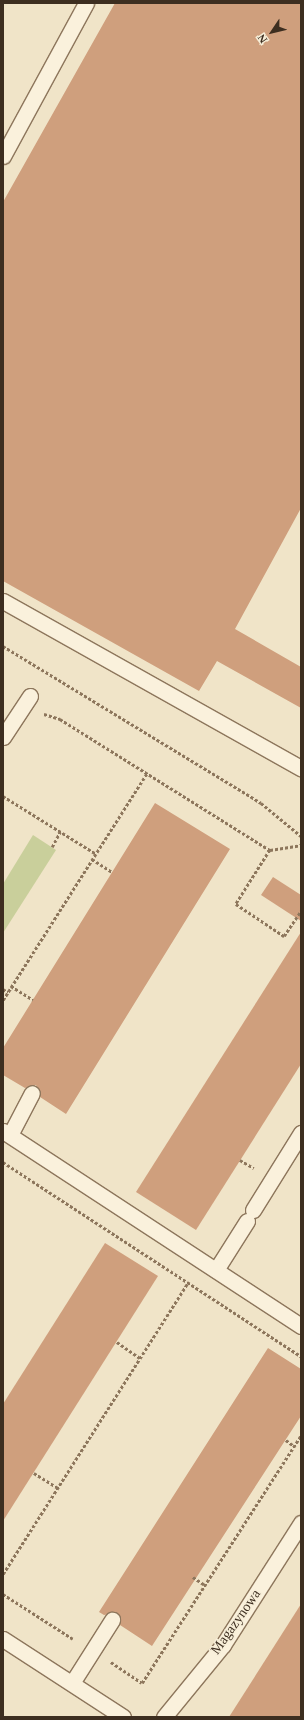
<!DOCTYPE html>
<html>
<head>
<meta charset="utf-8">
<style>
	body { margin:0 }
	#map { position:relative; width:304px; height:1720px; overflow:hidden; background:#f0e4c8; font-family:"Times New Roman",serif }
	div>[style] { position:absolute }
	.green>* { inset:0; background:#c9cf9b }
	.building>* { inset:0; background:#cf9f7d }
	.path>* { height:2.5px; margin-top:-1.25px; transform-origin:0; background:repeating-linear-gradient(90deg,#8d765c 0 3px,transparent 0 5px) }
	.roads { filter:drop-shadow(1px 0 #8d765c) drop-shadow(-1px 0 #8d765c) drop-shadow(0 1px #8d765c) drop-shadow(0 -1px #8d765c) }
	.service>* { height:15px; margin:-7.5px; padding:0 7.5px; transform-origin:7.5px; border-radius:7.5px; background:#faf1dc }
	span { translate:-50% -50%; white-space:nowrap; text-align:center; line-height:1.15; -webkit-text-stroke:3px #f7eed8; paint-order:stroke }
	.street-label { font-size:14px; color:#3d2e20 }
	.frame { position:absolute; inset:0; border:4px solid #3d2e20; pointer-events:none }
	.north { position:absolute; left:252px; top:12px; width:40px; height:40px; -webkit-text-stroke:3px #f7eed8; paint-order:stroke; rotate:235deg; font-size:11px; font-weight:700; line-height:16px; text-align:center; color:#3d2e20 }
	.north::after { content:''; display:block; margin:auto; width:14px; height:18px; background:#3d2e20; clip-path:polygon(50% 0,100% 100%,50% 72%,0 100%) }
</style>
</head>
<body>
<div id="map">
	<div class="green">
		<i style="clip-path:polygon(33px 835px,56px 850px,3px 933px,3px 884px)"></i>
	</div>
	<div class="building">
		<i style="clip-path:polygon(115px 3px,301px 3px,301px 508px,235px 629px,301px 667px,301px 708px,217px 661px,199px 691px,3px 581px,3px 202px)"></i>
		<i style="clip-path:polygon(155px 803px,230px 849px,66px 1114px,40px 1097px,36px 1085px,25px 1088px,3px 1075px,3px 1048px)"></i>
		<i style="clip-path:polygon(273px 877px,301px 895px,301px 921px,261px 895px)"></i>
		<i style="clip-path:polygon(301px 932px,301px 1064px,196px 1230px,136px 1192px)"></i>
		<i style="clip-path:polygon(105px 1243px,158px 1276px,3px 1521px,3px 1404px)"></i>
		<i style="clip-path:polygon(268px 1348px,301px 1369px,301px 1416px,152px 1646px,120px 1625px,117px 1613px,104px 1615px,99px 1612px)"></i>
		<i style="clip-path:polygon(301px 1604px,301px 1717px,229px 1717px)"></i>
	</div>
	<div class="path">
		<i style="left:3px;top:646px;width:302px;rotate:31.3deg"></i>
		<i style="left:261px;top:803px;width:52px;rotate:39.5deg"></i>
		<i style="left:44px;top:714px;width:17px;rotate:17deg"></i>
		<i style="left:60px;top:719px;width:248px;rotate:32deg"></i>
		<i style="left:270px;top:850px;width:64px;rotate:122.2deg"></i>
		<i style="left:236px;top:904px;width:58px;rotate:33.7deg"></i>
		<i style="left:284px;top:936px;width:30px;rotate:-56deg"></i>
		<i style="left:3px;top:796px;width:110px;rotate:31.9deg"></i>
		<i style="left:52px;top:847px;width:17px;rotate:-62deg"></i>
		<i style="left:270px;top:850px;width:31px;rotate:-9deg"></i>
		<i style="left:92px;top:859px;width:24px;rotate:33deg"></i>
		<i style="left:11px;top:986px;width:26px;rotate:32deg"></i>
		<i style="left:3px;top:989px;width:6px;rotate:31deg"></i>
		<i style="left:3px;top:1000px;width:269px;rotate:-57.6deg"></i>
		<i style="left:240px;top:1160px;width:16px;rotate:30deg"></i>
		<i style="left:3px;top:1162px;width:356px;rotate:33.1deg"></i>
		<i style="left:117px;top:1342px;width:28px;rotate:35deg"></i>
		<i style="left:286px;top:1440px;width:10px;rotate:37deg"></i>
		<i style="left:34px;top:1473px;width:28px;rotate:32deg"></i>
		<i style="left:3px;top:1574px;width:346px;rotate:-57.6deg"></i>
		<i style="left:193px;top:1577px;width:14px;rotate:34deg"></i>
		<i style="left:3px;top:1594px;width:83px;rotate:32.7deg"></i>
		<i style="left:111px;top:1662px;width:37px;rotate:34deg"></i>
		<i style="left:142px;top:1683px;width:295px;rotate:-57.3deg"></i>
	</div>
	<div class="roads">
		<div class="service">
			<i style="left:3px;top:156px;width:174px;rotate:-61.5deg"></i>
			<i style="left:3px;top:601px;width:342px;rotate:29.3deg"></i>
			<i style="left:3px;top:737px;width:49px;rotate:-56.6deg"></i>
			<i style="left:3px;top:1131px;width:356px;rotate:33.2deg"></i>
			<i style="left:10px;top:1135px;width:47px;rotate:-62.4deg"></i>
			<i style="left:253px;top:1210px;width:91px;rotate:-58.1deg"></i>
			<i style="left:216px;top:1270px;width:58px;rotate:-57.7deg"></i>
			<i style="left:3px;top:1639px;width:143px;rotate:33deg"></i>
			<i style="left:72px;top:1683px;width:75px;rotate:-57.6deg"></i>
			<i style="left:164px;top:1717px;width:93px;rotate:-50.7deg"></i>
			<i style="left:223px;top:1645px;width:145px;rotate:-57.4deg"></i>
		</div>
	</div>
	<div class="street-label">
		<span style="left:236px;top:1622px;rotate:-55deg">Magazynowa</span>
	</div>
	<div class="frame"></div>
	<div class="north">N</div>
</div>
</body>
</html>
